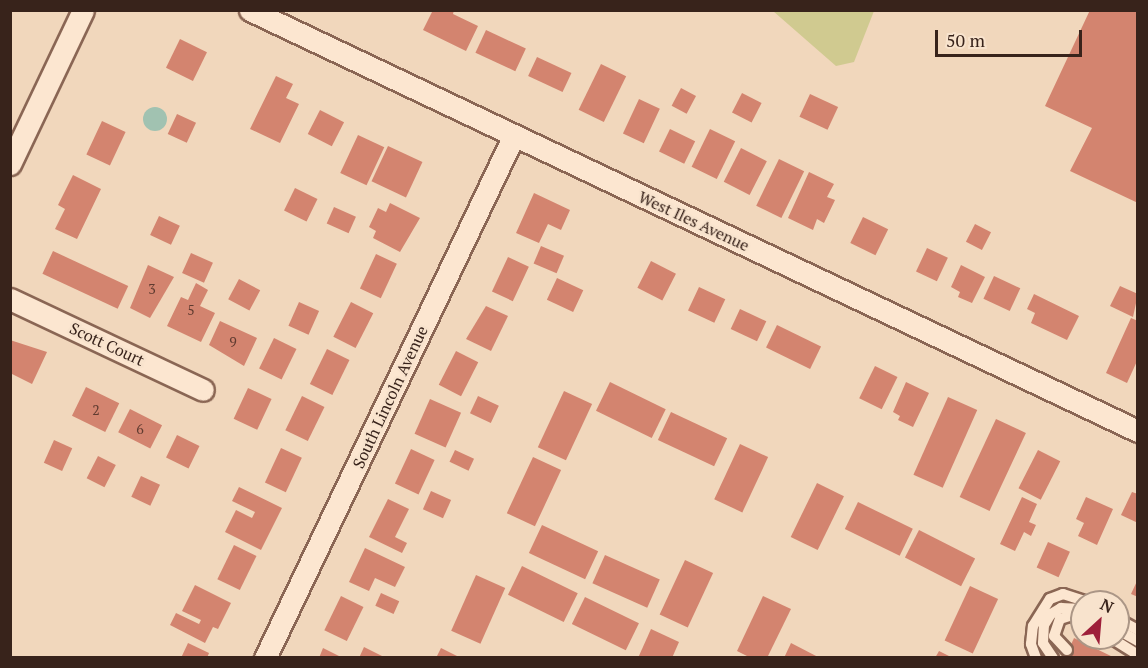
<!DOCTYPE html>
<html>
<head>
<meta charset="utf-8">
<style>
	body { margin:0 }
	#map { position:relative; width:1148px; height:668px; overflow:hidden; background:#f1d7bc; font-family:"PT Serif",serif }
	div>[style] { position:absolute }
	.green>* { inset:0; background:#d0ca90 }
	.water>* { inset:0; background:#a1c2b1 }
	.round { border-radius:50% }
	.building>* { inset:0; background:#d3846f; transform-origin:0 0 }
	.roads { filter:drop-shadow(2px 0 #8a6654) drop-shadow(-2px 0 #8a6654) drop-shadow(0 2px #8a6654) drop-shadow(0 -2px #8a6654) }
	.lane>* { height:10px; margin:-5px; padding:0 5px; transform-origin:5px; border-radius:5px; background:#fce6d0 }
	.street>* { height:21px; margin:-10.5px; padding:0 10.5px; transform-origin:10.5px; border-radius:10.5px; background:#fce6d0 }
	span { translate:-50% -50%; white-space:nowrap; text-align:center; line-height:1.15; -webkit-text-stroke:5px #f8e3cd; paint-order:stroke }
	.number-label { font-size:14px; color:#5f3b30 }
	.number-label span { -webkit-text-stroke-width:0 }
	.street-label { font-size:16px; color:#38231b }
	.frame { position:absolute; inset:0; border:12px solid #38231b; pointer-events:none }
	.north { position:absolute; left:1070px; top:590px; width:60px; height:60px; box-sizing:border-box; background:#f8e3cd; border:2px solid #ab9686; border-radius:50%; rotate:26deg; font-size:16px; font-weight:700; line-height:24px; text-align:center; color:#38231b }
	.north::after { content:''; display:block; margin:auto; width:21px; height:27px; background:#9e1f3a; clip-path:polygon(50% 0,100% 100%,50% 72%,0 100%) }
	.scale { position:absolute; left:935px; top:30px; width:147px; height:27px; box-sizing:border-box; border:3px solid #38231b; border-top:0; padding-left:8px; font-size:18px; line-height:21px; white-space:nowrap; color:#38231b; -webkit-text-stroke:4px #f8e3cd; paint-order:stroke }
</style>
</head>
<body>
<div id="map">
	<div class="green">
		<i style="clip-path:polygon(773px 11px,874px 11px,854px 62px,836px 66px)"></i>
	</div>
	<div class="water">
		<i class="round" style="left:143px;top:107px;width:24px;height:24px"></i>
	</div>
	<div class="building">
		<i style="clip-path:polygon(433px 10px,454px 10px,453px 14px,478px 26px,466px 51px,423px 30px)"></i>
		<i style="clip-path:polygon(1090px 10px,1138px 10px,1138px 203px,1070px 171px,1092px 128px,1045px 106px)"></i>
		<i style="left:486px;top:30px;width:44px;height:25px;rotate:25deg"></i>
		<i style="left:180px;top:39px;width:30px;height:32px;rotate:26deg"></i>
		<i style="left:537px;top:57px;width:38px;height:21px;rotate:25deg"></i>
		<i style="left:601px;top:64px;width:28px;height:51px;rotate:26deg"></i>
		<i style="clip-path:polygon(276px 76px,293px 84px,286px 98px,299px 104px,280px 143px,250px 129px)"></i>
		<i style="left:681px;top:88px;width:17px;height:20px;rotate:28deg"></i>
		<i style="left:742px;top:93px;width:22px;height:22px;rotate:27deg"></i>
		<i style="left:810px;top:94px;width:31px;height:25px;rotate:25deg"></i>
		<i style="left:639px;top:99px;width:23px;height:38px;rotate:25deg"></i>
		<i style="left:320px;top:110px;width:27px;height:27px;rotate:27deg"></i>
		<i style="left:177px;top:114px;width:21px;height:22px;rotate:25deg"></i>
		<i style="left:102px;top:121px;width:26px;height:37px;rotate:25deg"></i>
		<i style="left:670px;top:129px;width:28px;height:25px;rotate:26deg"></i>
		<i style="left:710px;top:129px;width:28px;height:42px;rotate:26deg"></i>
		<i style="left:358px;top:135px;width:29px;height:42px;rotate:25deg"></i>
		<i style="left:388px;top:146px;width:38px;height:39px;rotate:25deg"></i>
		<i style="left:741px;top:148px;width:29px;height:38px;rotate:27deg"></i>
		<i style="left:779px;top:159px;width:28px;height:52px;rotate:26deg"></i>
		<i style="clip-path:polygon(809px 172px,834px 184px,827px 197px,835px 200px,824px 223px,817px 219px,813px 230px,788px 218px)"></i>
		<i style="clip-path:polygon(73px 175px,101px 189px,77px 239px,55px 229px,65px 209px,58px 205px)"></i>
		<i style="left:295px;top:188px;width:25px;height:25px;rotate:26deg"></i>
		<i style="clip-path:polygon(534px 193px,570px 210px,561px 230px,548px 224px,539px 243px,516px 233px)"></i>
		<i style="clip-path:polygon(390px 203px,420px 218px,400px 252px,373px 238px,376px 231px,369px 227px,378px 208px,386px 212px)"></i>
		<i style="left:334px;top:207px;width:24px;height:18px;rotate:24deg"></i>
		<i style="left:159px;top:216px;width:23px;height:21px;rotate:25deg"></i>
		<i style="left:863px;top:217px;width:28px;height:29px;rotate:26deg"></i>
		<i style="left:975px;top:224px;width:18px;height:20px;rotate:27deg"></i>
		<i style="left:541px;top:246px;width:25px;height:19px;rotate:23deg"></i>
		<i style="left:927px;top:248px;width:23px;height:26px;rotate:25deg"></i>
		<i style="left:53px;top:251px;width:83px;height:25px;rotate:25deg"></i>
		<i style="left:191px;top:253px;width:24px;height:22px;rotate:24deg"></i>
		<i style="left:376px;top:254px;width:23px;height:38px;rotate:25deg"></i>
		<i style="left:508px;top:257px;width:23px;height:38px;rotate:25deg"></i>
		<i style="left:651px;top:261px;width:28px;height:30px;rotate:27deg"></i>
		<i style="clip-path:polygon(148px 265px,174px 277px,150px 318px,130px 308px)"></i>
		<i style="clip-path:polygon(961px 265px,985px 277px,972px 303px,958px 297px,960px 292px,951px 287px)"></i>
		<i style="left:994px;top:276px;width:29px;height:25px;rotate:25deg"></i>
		<i style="left:557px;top:278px;width:29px;height:24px;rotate:25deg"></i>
		<i style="left:239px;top:279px;width:24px;height:23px;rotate:28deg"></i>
		<i style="clip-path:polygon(196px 283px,208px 290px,200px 306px,215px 313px,201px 342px,167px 326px,181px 297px,188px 300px)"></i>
		<i style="clip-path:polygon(1120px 286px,1138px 294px,1133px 317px,1110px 306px)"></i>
		<i style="left:699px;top:287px;width:29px;height:26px;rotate:25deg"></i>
		<i style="clip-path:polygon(1034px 294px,1079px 316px,1067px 340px,1031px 323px,1035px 313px,1027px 309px)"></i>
		<i style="left:299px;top:302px;width:22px;height:26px;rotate:24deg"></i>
		<i style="left:351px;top:302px;width:25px;height:39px;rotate:27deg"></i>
		<i style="clip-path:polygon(486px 306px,508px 316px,491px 351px,466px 339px)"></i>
		<i style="left:740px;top:309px;width:29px;height:22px;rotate:25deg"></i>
		<i style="clip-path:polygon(1131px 318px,1138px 321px,1138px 359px,1127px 383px,1106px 373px)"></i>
		<i style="clip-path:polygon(220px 321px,257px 338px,244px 366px,209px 345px)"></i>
		<i style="left:777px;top:325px;width:49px;height:25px;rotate:26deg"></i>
		<i style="left:274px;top:338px;width:25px;height:34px;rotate:26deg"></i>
		<i style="clip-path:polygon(10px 340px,47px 352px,32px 384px,10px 373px)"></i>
		<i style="left:327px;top:349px;width:25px;height:39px;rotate:26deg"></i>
		<i style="left:456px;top:351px;width:25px;height:38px;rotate:27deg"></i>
		<i style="left:875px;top:366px;width:25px;height:36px;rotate:26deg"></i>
		<i style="left:610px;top:382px;width:62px;height:32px;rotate:26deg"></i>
		<i style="clip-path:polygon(906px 382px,929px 393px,913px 427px,898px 420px,900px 416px,893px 412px)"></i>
		<i style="left:86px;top:387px;width:37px;height:32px;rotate:26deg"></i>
		<i style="left:248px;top:388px;width:26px;height:34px;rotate:25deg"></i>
		<i style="left:564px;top:391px;width:31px;height:62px;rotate:25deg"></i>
		<i style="left:302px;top:396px;width:25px;height:38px;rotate:26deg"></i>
		<i style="left:478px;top:396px;width:23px;height:19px;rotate:25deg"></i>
		<i style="left:948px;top:397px;width:32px;height:85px;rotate:24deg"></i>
		<i style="left:430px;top:399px;width:34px;height:38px;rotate:24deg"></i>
		<i style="left:130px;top:409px;width:36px;height:26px;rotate:27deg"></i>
		<i style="left:671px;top:412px;width:62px;height:31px;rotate:25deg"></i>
		<i style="left:996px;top:419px;width:33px;height:86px;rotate:25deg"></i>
		<i style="left:177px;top:435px;width:25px;height:25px;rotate:26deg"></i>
		<i style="left:54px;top:440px;width:20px;height:25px;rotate:24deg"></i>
		<i style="left:740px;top:444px;width:31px;height:61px;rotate:25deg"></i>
		<i style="left:281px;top:448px;width:23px;height:38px;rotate:25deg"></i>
		<i style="left:411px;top:449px;width:26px;height:38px;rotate:25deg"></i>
		<i style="left:455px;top:450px;width:21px;height:13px;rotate:25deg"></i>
		<i style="left:1038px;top:450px;width:25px;height:43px;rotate:27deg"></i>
		<i style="left:98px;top:456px;width:20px;height:25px;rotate:27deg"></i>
		<i style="left:533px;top:457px;width:31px;height:62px;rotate:25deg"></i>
		<i style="left:141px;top:476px;width:21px;height:23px;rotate:25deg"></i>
		<i style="left:817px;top:483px;width:30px;height:60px;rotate:26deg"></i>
		<i style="clip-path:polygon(239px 487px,282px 508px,261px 550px,225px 532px,236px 510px,252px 518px,255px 512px,232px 501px)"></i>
		<i style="left:431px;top:491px;width:22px;height:20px;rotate:24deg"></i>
		<i style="clip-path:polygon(1132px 492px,1138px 494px,1138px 523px,1121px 515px)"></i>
		<i style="clip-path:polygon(1022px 497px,1037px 504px,1029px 522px,1036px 525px,1031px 536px,1024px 532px,1015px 551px,1000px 544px)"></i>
		<i style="clip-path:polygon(1086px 497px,1113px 509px,1097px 545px,1078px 536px,1084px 523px,1076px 519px)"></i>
		<i style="clip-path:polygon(388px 499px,409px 509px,395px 537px,407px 543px,402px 553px,369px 537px)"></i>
		<i style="left:858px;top:502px;width:61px;height:30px;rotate:26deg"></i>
		<i style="left:542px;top:525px;width:62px;height:31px;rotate:25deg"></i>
		<i style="left:919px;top:530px;width:63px;height:31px;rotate:27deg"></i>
		<i style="left:1048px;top:542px;width:24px;height:28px;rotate:24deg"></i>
		<i style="left:234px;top:545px;width:25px;height:38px;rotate:26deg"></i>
		<i style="clip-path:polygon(365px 548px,405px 567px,395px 587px,375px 578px,369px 591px,349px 582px)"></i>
		<i style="left:605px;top:555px;width:60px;height:31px;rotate:24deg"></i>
		<i style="left:685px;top:560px;width:31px;height:60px;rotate:25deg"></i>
		<i style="left:522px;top:566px;width:62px;height:32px;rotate:26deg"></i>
		<i style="left:476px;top:575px;width:32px;height:61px;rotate:24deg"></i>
		<i style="clip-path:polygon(1138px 579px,1138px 597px,1131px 594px)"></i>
		<i style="clip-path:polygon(195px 585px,231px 603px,218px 629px,213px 627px,205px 643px,170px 625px,176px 613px,199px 624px,201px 620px,182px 611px)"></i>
		<i style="left:970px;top:586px;width:31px;height:60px;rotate:25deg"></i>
		<i style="left:381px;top:593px;width:20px;height:14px;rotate:24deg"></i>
		<i style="left:341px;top:596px;width:25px;height:38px;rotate:26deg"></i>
		<i style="clip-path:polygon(763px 596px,791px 609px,767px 658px,751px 658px,737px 651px)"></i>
		<i style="left:585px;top:597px;width:60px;height:30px;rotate:26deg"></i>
		<i style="clip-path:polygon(651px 629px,679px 642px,672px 658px,638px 658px)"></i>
		<i style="clip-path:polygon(1074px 638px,1115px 658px,1065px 658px)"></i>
		<i style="clip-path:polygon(188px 643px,209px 653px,207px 658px,181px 658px)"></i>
		<i style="clip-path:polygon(791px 643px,820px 658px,784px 658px)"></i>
		<i style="clip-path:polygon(364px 647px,382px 656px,381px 658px,359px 658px)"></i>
		<i style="clip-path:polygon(323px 648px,343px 658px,319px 658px)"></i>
		<i style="clip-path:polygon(441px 648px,461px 658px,436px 658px)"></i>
		<i style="clip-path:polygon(939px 651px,953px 658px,935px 658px)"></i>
	</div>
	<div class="roads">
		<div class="lane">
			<i style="left:1118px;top:619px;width:23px;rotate:29deg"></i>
			<i style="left:1118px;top:630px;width:23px;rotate:29deg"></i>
			<i style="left:1111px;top:638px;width:32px;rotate:32deg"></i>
			<i style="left:1067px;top:650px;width:19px;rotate:-133deg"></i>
			<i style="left:1054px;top:636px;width:18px;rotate:-71deg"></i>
			<i style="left:1060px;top:619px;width:10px;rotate:-17deg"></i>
			<i style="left:1070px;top:616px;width:12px;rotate:14deg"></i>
			<i style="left:1036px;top:658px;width:15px;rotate:-110deg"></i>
			<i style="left:1031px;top:644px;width:18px;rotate:-84deg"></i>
			<i style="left:1033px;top:626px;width:32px;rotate:-58deg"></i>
			<i style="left:1050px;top:599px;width:14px;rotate:-21deg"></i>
			<i style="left:1063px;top:594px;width:26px;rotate:18deg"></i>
			<i style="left:1053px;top:658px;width:18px;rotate:-124deg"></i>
			<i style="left:1043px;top:643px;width:18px;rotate:-87deg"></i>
			<i style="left:1044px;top:625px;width:13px;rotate:-58deg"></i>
			<i style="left:1051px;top:614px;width:12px;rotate:-31deg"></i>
			<i style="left:1061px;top:608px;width:21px;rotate:3deg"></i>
		</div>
		<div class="street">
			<i style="left:250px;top:10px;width:983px;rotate:25.37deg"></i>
			<i style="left:10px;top:164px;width:170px;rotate:-64.6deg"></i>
			<i style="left:10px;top:299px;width:213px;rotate:25.2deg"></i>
			<i style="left:265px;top:658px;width:579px;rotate:-64.54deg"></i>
		</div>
	</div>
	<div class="number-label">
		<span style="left:152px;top:289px">3</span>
		<span style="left:191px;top:310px">5</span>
		<span style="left:233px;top:342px">9</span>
		<span style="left:96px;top:410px">2</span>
		<span style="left:140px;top:429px">6</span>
	</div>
	<div class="street-label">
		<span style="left:694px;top:221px;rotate:25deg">West Iles Avenue</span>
		<span style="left:107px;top:344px;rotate:25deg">Scott Court</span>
		<span style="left:390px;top:397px;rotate:-65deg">South Lincoln Avenue</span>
	</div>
	<div class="frame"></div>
	<div class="north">N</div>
	<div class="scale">50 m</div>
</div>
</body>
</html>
